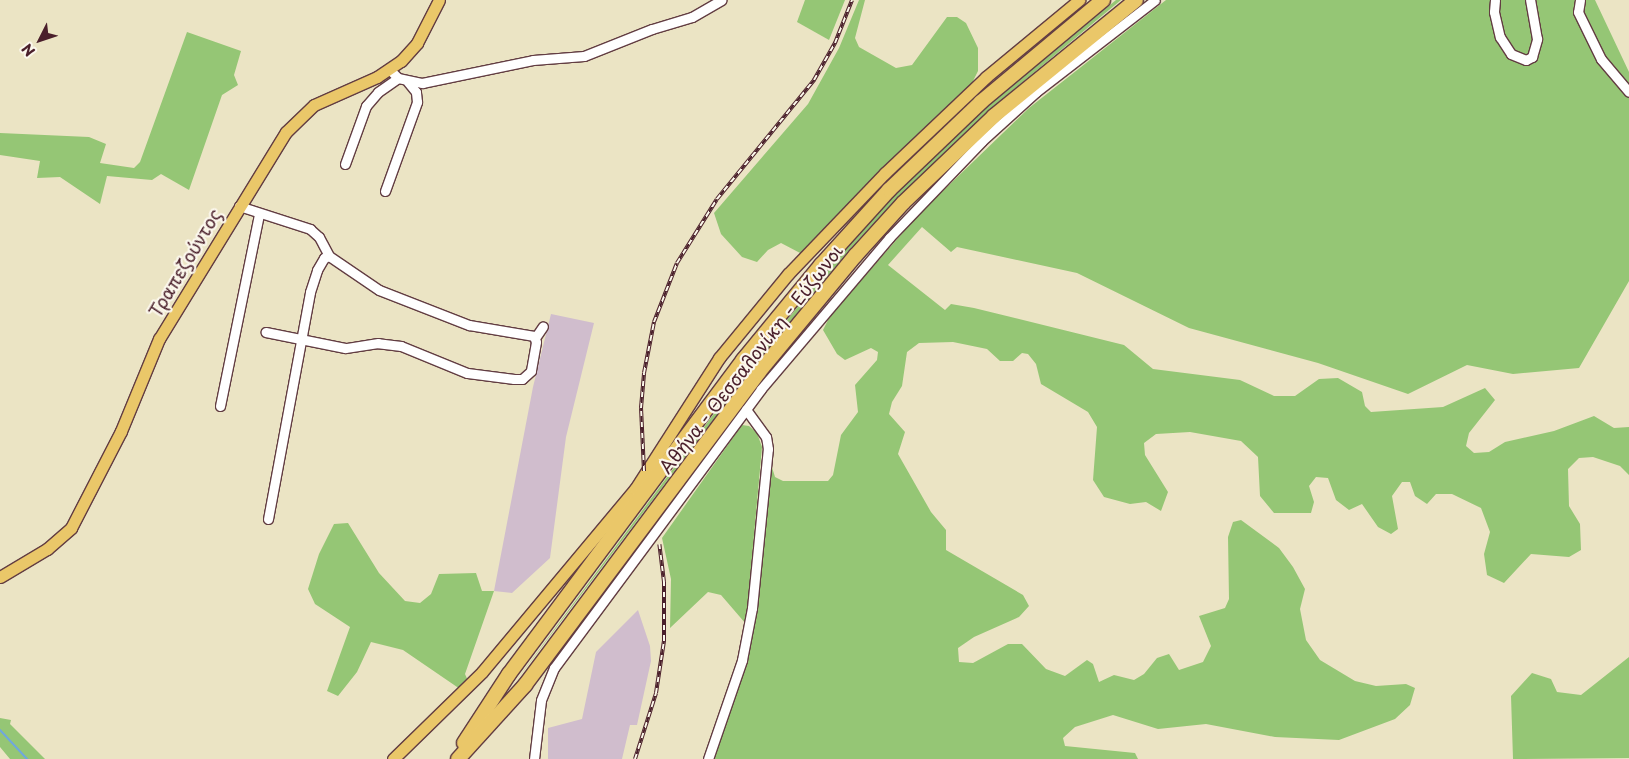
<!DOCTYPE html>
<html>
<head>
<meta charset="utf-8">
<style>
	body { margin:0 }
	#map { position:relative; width:1629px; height:759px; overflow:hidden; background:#ebe4c4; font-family:"Playpen Sans",sans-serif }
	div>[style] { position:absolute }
	.industrial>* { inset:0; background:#d0bdcd }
	.green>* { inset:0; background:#95c675 }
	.stream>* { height:2px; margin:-1px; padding:0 1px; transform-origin:1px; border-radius:1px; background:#6fa7de }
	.roads { filter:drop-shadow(1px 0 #623d42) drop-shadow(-1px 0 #623d42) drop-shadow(0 1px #623d42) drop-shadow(0 -1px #623d42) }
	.minor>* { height:9px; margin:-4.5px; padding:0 4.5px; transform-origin:4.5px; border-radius:4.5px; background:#fff }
	.major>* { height:11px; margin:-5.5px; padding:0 5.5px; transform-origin:5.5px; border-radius:5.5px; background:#eac769 }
	.highway>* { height:14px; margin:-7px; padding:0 7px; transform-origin:7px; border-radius:7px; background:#eac769 }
	.rail>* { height:4px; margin-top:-2px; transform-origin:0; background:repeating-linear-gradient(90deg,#fbf7ec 0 5.5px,#4a1f2b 0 11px); box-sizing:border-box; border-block:1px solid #4a1f2b }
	span { translate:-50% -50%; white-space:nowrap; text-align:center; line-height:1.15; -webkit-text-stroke:4.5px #fbf7ec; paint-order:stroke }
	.street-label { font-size:18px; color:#4a1f2b }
	.north { position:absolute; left:15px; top:15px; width:50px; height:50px; -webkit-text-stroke:4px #fbf7ec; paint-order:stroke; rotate:229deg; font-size:14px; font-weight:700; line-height:20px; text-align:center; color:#4a1f2b }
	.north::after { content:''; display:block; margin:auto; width:18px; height:22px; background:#4a1f2b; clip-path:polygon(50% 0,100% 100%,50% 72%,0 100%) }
</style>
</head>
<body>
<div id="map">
	<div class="industrial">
		<i style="clip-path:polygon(551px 314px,594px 323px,566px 437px,550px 558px,512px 593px,494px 591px,533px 387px)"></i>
		<i style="clip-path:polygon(638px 610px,650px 646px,651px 661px,637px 725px,630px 725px,622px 759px,548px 759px,548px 728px,582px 719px,596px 652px)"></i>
	</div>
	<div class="green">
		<i style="clip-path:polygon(805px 0,845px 0,829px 40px,797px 22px)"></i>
		<i style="clip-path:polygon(859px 0,865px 0,855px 38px,859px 47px,896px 68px,912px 65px,947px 17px,957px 17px,966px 23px,978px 48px,978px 71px,972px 83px,802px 254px,781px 243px,768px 250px,757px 262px,742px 257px,721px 234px,714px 213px,808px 104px,839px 48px)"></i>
		<i style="clip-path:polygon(1116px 0,1121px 0,989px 110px,897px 198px,849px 250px,753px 367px,516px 681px,750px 365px,846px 248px,894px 196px,986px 108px)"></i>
		<i style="clip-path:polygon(1166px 0,1595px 0,1629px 72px,1629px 281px,1579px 368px,1513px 374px,1467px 365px,1408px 394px,1318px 363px,1189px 328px,1077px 273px,957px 247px,951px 252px,922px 227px,888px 265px,945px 310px,951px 304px,974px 308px,1124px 345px,1153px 369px,1240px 380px,1274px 396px,1295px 396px,1319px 379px,1338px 378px,1362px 392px,1365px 406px,1371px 412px,1443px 407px,1485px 388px,1495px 400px,1469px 433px,1466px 446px,1474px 453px,1489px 452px,1505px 442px,1554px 431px,1594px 416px,1614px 428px,1629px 427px,1629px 475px,1620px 466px,1593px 457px,1579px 458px,1568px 469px,1569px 506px,1580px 524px,1581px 550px,1569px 557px,1531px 554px,1504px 583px,1487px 575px,1484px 554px,1490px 532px,1481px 508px,1452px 494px,1436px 494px,1427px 504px,1415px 496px,1410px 482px,1402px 482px,1392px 496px,1398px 529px,1391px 534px,1378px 527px,1362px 504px,1349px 510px,1336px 500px,1328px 478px,1316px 477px,1309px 486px,1314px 502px,1311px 513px,1274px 513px,1260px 496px,1258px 457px,1241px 441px,1190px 432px,1156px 434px,1144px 443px,1145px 455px,1168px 492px,1161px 511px,1146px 502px,1130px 504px,1104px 497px,1093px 480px,1097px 427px,1088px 412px,1041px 384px,1036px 364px,1028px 354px,1022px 353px,1013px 361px,1000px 361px,987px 349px,953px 342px,919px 343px,907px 352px,902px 386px,892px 402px,889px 414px,905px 432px,898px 454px,931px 512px,946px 530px,946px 550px,1023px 595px,1029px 606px,1019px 617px,974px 637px,958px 648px,959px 662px,973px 663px,1008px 644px,1022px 644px,1046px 669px,1065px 676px,1087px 660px,1093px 664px,1099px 682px,1114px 675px,1134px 680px,1144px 674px,1157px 658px,1169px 654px,1179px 670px,1203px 662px,1211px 646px,1199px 616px,1225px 608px,1229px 599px,1228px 537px,1233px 522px,1241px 520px,1279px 548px,1293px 567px,1305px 589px,1300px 609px,1306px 640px,1320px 660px,1355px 681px,1376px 686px,1406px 684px,1415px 688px,1410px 705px,1395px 719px,1339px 740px,1275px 737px,1206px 724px,1158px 729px,1113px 715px,1075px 727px,1063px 738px,1065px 746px,1135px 753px,1138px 759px,713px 759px,746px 665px,754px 627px,771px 464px,775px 477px,783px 481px,828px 481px,833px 475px,841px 435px,858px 412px,855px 385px,877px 360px,878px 352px,871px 348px,845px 360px,837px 354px,823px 330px,830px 316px,919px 214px,1029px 108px)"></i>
		<i style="clip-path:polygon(187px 32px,241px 51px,234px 75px,238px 85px,222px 95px,189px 190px,161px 174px,152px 180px,107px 176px,100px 204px,60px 177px,37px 178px,40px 161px,0 155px,0 133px,89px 137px,106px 144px,100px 163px,134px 168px,140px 162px)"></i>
		<i style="clip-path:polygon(742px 425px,749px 426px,757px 433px,762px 447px,746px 624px,721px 595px,708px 592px,670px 628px,671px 579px,662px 538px)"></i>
		<i style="clip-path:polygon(348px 523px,379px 573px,405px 601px,420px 603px,431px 594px,439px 574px,476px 573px,482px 591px,494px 591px,465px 674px,468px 681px,460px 689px,403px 650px,371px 642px,357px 672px,338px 696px,327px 691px,350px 627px,315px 604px,308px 589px,319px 554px,334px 524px)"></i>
		<i style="clip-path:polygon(1629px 657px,1629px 758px,1513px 759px,1511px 696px,1532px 673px,1551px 679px,1557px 692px,1581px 695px)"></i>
		<i style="clip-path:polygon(0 718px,11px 720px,10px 724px,45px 759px,10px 759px,0 747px)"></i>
	</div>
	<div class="stream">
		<i style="left:0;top:730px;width:40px;rotate:47deg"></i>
	</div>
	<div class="roads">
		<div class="minor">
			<i style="left:1495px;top:0;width:12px;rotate:95deg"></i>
			<i style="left:1494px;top:12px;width:26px;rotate:77deg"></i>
			<i style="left:1500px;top:37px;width:20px;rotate:57deg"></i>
			<i style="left:1511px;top:54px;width:16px;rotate:22deg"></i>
			<i style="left:1526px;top:60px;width:7px;rotate:-27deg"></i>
			<i style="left:1532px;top:57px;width:19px;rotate:-74deg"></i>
			<i style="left:1537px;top:39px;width:40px;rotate:-100deg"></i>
			<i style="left:1580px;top:0;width:12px;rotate:99deg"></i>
			<i style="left:1578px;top:12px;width:52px;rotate:63.9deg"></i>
			<i style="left:1601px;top:59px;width:43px;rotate:49.7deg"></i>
			<i style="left:390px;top:70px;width:11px;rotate:45deg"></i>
			<i style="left:398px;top:78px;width:25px;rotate:12deg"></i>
			<i style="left:422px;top:83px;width:113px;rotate:-11.7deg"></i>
			<i style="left:533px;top:60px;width:51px;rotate:-4.5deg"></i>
			<i style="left:584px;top:56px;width:73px;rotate:-21.7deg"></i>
			<i style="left:652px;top:29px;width:42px;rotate:-16.7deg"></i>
			<i style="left:692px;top:17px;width:34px;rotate:-30deg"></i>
			<i style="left:345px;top:164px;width:62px;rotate:-70.1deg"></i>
			<i style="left:366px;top:106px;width:18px;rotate:-49deg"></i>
			<i style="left:378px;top:92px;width:24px;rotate:-35deg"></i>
			<i style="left:385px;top:191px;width:95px;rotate:-70.2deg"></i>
			<i style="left:417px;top:102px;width:10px;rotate:-96deg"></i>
			<i style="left:416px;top:92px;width:13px;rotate:-129deg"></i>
			<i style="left:239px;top:206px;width:75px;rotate:17.9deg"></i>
			<i style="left:310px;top:229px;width:12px;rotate:42deg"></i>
			<i style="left:319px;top:237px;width:21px;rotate:62deg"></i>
			<i style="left:329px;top:256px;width:60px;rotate:34.2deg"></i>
			<i style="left:379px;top:290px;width:97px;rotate:21.3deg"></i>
			<i style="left:469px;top:325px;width:66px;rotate:9.6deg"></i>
			<i style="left:534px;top:336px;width:6px;rotate:72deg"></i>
			<i style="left:536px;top:342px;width:29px;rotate:100deg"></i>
			<i style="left:531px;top:371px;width:12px;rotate:138deg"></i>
			<i style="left:522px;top:379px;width:8px;rotate:180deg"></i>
			<i style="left:514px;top:379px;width:47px;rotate:-172.7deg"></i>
			<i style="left:467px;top:373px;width:71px;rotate:-157.8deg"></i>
			<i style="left:401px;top:346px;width:23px;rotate:-173deg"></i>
			<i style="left:378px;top:343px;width:33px;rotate:171deg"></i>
			<i style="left:345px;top:348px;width:81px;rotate:-168.6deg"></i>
			<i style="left:535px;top:338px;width:14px;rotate:-56deg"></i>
			<i style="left:220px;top:406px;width:195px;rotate:-78.5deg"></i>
			<i style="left:268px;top:519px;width:231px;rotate:-79.5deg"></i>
			<i style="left:310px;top:292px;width:23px;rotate:-72deg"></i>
			<i style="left:317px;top:270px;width:14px;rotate:-60deg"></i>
			<i style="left:324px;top:258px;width:5px;rotate:-22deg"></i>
			<i style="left:534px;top:759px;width:59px;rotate:-83.2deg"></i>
			<i style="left:541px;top:700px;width:35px;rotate:-68deg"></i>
			<i style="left:554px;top:668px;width:347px;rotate:-53.4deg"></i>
			<i style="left:761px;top:389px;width:198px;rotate:-49.7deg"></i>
			<i style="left:889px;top:238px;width:134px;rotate:-46.2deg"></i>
			<i style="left:982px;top:141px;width:73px;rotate:-42.2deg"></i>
			<i style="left:1036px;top:92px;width:150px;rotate:-37.7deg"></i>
			<i style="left:708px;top:759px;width:105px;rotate:-71deg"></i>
			<i style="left:742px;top:660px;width:53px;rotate:-79.1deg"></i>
			<i style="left:752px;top:608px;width:160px;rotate:-84.3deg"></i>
			<i style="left:768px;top:449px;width:12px;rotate:-99deg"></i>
			<i style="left:766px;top:437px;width:34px;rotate:-126deg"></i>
		</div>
		<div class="major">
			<i style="left:0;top:577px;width:55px;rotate:-30.8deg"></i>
			<i style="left:47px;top:549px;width:32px;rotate:-41deg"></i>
			<i style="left:71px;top:528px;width:109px;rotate:-62.7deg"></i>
			<i style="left:121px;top:431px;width:100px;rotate:-67.6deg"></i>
			<i style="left:159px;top:339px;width:243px;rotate:-58.5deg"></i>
			<i style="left:286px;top:132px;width:39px;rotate:-44deg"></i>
			<i style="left:314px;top:105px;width:69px;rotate:-24deg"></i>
			<i style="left:377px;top:77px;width:29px;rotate:-34deg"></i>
			<i style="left:401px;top:61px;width:24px;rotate:-48deg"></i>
			<i style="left:417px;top:43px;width:48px;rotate:-62.9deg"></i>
			<i style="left:393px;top:759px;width:124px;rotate:-44.3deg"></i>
			<i style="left:482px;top:672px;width:239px;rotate:-50.1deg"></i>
			<i style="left:635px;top:489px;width:156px;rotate:-57.3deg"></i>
			<i style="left:719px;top:358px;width:109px;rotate:-50.6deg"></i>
			<i style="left:788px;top:274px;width:140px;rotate:-46.2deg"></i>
			<i style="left:885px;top:173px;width:139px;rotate:-43.5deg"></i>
			<i style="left:986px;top:77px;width:121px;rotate:-39.6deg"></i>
		</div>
		<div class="highway">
			<i style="left:464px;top:743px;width:82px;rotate:-56.9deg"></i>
			<i style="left:509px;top:674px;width:392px;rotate:-53.3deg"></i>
			<i style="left:743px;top:360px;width:123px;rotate:-50.6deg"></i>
			<i style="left:821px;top:265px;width:101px;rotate:-47.8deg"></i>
			<i style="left:889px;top:190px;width:127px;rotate:-43.7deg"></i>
			<i style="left:981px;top:102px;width:159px;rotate:-39.9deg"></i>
			<i style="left:458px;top:759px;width:100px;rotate:-47.8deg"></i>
			<i style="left:525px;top:685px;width:391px;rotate:-53.2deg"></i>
			<i style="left:759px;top:372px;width:151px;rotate:-50.4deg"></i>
			<i style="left:855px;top:256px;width:72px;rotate:-47.8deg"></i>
			<i style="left:903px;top:203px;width:126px;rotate:-43.7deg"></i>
			<i style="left:994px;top:116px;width:183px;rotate:-39.2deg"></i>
		</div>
	</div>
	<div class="rail">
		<i style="left:644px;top:471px;width:63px;rotate:-92.7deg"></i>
		<i style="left:641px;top:408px;width:35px;rotate:-85deg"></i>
		<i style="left:644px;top:373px;width:52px;rotate:-78.9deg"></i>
		<i style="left:654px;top:322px;width:63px;rotate:-68.7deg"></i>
		<i style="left:677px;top:263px;width:75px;rotate:-58deg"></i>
		<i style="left:717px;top:199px;width:154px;rotate:-50.8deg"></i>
		<i style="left:814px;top:80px;width:43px;rotate:-60.4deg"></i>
		<i style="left:835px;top:43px;width:46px;rotate:-68.4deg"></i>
		<i style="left:635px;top:759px;width:69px;rotate:-72.3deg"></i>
		<i style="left:656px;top:693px;width:53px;rotate:-81.3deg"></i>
		<i style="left:664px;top:641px;width:59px;rotate:-90deg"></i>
		<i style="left:664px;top:582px;width:38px;rotate:-97deg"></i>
	</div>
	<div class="street-label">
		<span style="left:185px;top:263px;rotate:-59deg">Τραπεζούντος</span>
		<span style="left:751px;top:359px;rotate:-52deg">Αθήνα - Θεσσαλονίκη - Εύζωνοι</span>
	</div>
	<div class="north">N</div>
</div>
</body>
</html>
